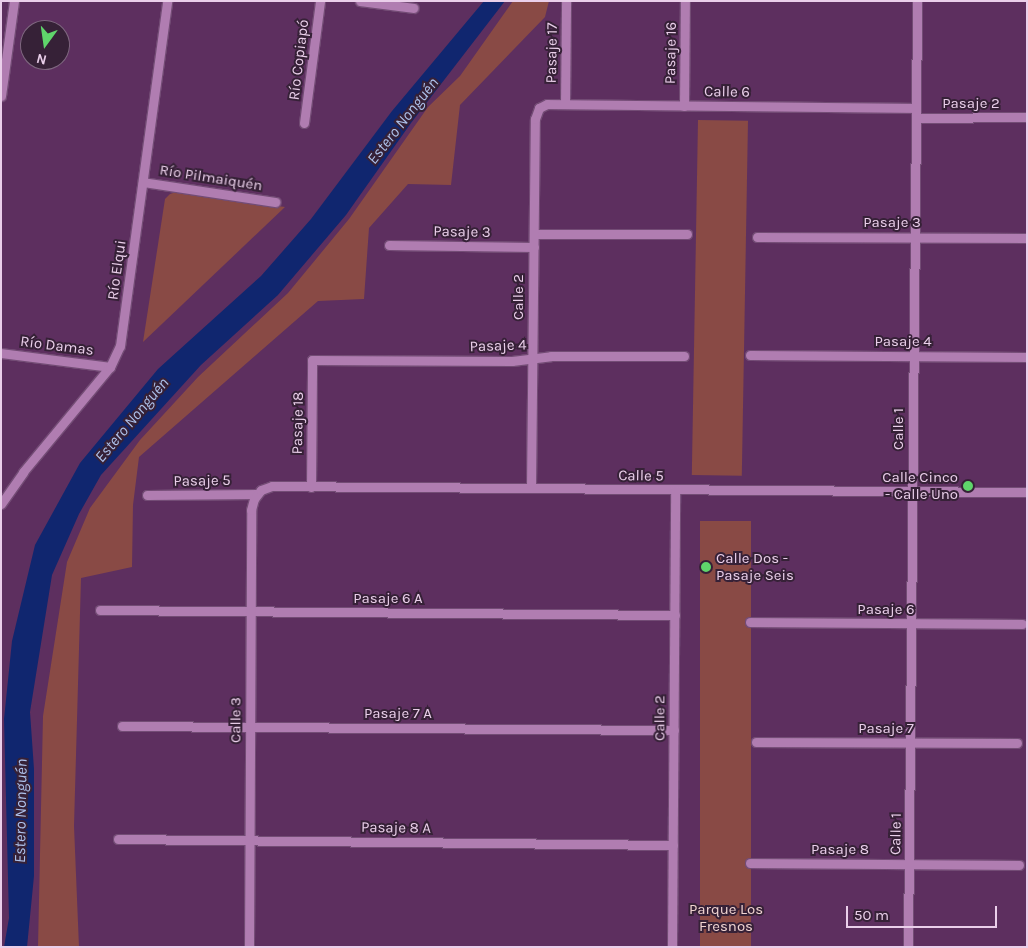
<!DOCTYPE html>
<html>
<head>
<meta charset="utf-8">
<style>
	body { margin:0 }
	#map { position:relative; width:1028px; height:948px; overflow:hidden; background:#5d2f5f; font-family:Karla,sans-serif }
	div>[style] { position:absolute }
	.green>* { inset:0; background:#894a45; transform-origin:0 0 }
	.water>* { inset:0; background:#10266f }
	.roads { filter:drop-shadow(1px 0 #734c75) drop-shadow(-1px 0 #734c75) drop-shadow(0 1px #734c75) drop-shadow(0 -1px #734c75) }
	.minor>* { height:9px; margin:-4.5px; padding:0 4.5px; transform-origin:4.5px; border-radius:4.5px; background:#b07db1 }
	.dots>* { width:14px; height:14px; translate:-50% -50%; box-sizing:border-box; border:2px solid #362137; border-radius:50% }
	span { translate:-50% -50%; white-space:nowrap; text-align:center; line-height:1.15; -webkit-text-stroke:4px #362137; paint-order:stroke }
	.street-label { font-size:15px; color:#eacfea }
	.poi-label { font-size:15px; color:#eacfea }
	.right { translate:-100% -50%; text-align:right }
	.left { translate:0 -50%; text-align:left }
	.park-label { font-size:15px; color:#f0d4d1 }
	.water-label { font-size:16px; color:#adc1eb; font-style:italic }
	.frame { position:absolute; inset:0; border:2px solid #eacfea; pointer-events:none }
	.north { position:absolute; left:20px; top:20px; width:50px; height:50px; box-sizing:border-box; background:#362137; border:1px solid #7e677f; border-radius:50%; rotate:194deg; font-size:14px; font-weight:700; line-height:20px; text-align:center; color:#eacfea }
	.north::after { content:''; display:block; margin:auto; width:18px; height:22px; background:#5fd56b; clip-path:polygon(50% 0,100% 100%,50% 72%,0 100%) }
	.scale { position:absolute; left:846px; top:906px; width:151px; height:22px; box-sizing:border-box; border:2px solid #eacfea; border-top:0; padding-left:6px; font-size:15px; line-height:18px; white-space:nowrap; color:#eacfea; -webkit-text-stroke:4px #362137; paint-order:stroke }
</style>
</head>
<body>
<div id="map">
	<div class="green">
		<i style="clip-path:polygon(513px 1px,549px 1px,545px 17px,460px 105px,451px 185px,408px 184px,369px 228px,364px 299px,318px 301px,139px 457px,133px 505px,132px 567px,81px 578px,74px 826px,79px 947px,38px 947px,43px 716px,67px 562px,90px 508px,140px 440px,198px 377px,288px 293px,349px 219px,428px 107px,460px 76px)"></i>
		<i style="left:698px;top:120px;width:50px;height:355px;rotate:1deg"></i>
		<i style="clip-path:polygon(176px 192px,285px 207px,143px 342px,165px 199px,170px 194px)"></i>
		<i style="left:700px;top:521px;width:51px;height:426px"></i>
	</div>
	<div class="water">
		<i style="clip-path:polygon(484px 1px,505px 1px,411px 123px,346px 215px,278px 295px,201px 365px,101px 475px,79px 514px,52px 575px,30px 712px,34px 769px,34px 876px,27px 947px,4px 947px,9px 918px,4px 719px,12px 641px,35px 545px,80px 463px,158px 369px,261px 276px,311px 219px,392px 111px)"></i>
	</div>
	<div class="roads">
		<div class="minor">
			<i style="left:360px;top:1px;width:54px;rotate:7.4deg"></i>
			<i style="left:1px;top:96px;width:96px;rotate:-82.2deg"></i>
			<i style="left:565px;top:104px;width:103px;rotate:-89.4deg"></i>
			<i style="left:684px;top:106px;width:105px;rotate:-89.5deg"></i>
			<i style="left:916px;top:118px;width:111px;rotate:-0.5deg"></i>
			<i style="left:304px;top:123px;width:123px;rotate:-82.5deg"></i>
			<i style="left:143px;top:182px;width:134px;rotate:8.6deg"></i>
			<i style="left:534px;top:234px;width:153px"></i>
			<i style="left:757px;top:237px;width:270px;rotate:0.2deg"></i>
			<i style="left:389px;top:245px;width:145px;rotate:0.8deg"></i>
			<i style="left:1px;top:353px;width:110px;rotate:7.3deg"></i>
			<i style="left:750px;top:355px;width:277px;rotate:0.4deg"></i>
			<i style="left:311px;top:487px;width:127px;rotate:-89.5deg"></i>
			<i style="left:312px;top:360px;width:200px;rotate:0.3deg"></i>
			<i style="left:512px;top:361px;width:39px;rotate:-7deg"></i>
			<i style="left:551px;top:356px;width:133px"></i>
			<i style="left:531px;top:488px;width:369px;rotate:-89.4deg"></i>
			<i style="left:535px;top:119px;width:12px;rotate:-70deg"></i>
			<i style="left:539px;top:108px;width:9px;rotate:-27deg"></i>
			<i style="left:547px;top:104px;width:369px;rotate:0.6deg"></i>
			<i style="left:147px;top:495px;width:110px;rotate:-0.5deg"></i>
			<i style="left:1px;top:504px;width:39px;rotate:-55deg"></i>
			<i style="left:23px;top:472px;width:136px;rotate:-50.4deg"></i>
			<i style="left:110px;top:367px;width:23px;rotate:-65deg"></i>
			<i style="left:120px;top:346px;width:348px;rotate:-82.2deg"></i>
			<i style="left:100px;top:610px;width:575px;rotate:0.5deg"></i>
			<i style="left:750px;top:622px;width:272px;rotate:0.4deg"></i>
			<i style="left:122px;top:726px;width:552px;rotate:0.42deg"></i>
			<i style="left:756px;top:742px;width:261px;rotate:0.2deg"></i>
			<i style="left:118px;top:839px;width:555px;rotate:0.62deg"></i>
			<i style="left:750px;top:863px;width:269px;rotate:0.4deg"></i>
			<i style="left:249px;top:947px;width:437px;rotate:-89.7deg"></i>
			<i style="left:251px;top:510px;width:11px;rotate:-75deg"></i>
			<i style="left:254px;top:499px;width:11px;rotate:-52deg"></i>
			<i style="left:261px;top:490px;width:12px;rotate:-20deg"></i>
			<i style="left:272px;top:486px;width:755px;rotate:0.46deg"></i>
			<i style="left:672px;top:947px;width:457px;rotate:-89.6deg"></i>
			<i style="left:908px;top:947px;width:946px;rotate:-89.45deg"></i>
		</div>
	</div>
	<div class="dots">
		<i style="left:968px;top:486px;background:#5fd56b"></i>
		<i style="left:706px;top:567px;background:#5fd56b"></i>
	</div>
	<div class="street-label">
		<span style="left:552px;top:53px;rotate:-89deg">Pasaje 17</span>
		<span style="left:671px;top:53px;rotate:-89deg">Pasaje 16</span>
		<span style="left:299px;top:60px;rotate:-83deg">Río Copiapó</span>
		<span style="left:727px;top:92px;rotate:1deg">Calle 6</span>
		<span style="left:971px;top:104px">Pasaje 2</span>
		<span style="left:211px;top:178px;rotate:9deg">Río Pilmaiquén</span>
		<span style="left:892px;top:223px">Pasaje 3</span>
		<span style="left:462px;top:232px;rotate:1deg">Pasaje 3</span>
		<span style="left:117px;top:270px;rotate:-82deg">Río Elqui</span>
		<span style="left:519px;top:297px;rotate:-90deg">Calle 2</span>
		<span style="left:903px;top:342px">Pasaje 4</span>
		<span style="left:57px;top:346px;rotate:7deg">Río Damas</span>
		<span style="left:498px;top:346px;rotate:-2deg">Pasaje 4</span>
		<span style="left:298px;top:423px;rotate:-89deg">Pasaje 18</span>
		<span style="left:899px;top:429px;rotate:-90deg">Calle 1</span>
		<span style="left:641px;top:476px;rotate:1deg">Calle 5</span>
		<span style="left:202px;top:481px;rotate:-1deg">Pasaje 5</span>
		<span style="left:388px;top:599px">Pasaje 6 A</span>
		<span style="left:886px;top:610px">Pasaje 6</span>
		<span style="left:398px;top:714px">Pasaje 7 A</span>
		<span style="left:660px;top:718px;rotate:-90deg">Calle 2</span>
		<span style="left:236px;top:720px;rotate:-90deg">Calle 3</span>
		<span style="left:886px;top:729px">Pasaje 7</span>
		<span style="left:396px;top:828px;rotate:1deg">Pasaje 8 A</span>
		<span style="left:896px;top:834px;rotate:-89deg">Calle 1</span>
		<span style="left:840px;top:850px">Pasaje 8</span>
	</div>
	<div class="poi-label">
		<span class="right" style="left:958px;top:486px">Calle Cinco<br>- Calle Uno</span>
		<span class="left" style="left:716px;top:567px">Calle Dos -<br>Pasaje Seis</span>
	</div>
	<div class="park-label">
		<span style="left:726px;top:918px">Parque Los<br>Fresnos</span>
	</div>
	<div class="water-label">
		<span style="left:403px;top:121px;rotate:-52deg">Estero Nonguén</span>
		<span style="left:132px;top:420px;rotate:-50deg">Estero Nonguén</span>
		<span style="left:21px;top:811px;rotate:-89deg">Estero Nonguén</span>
	</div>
	<div class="frame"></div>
	<div class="north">N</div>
	<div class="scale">50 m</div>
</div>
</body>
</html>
